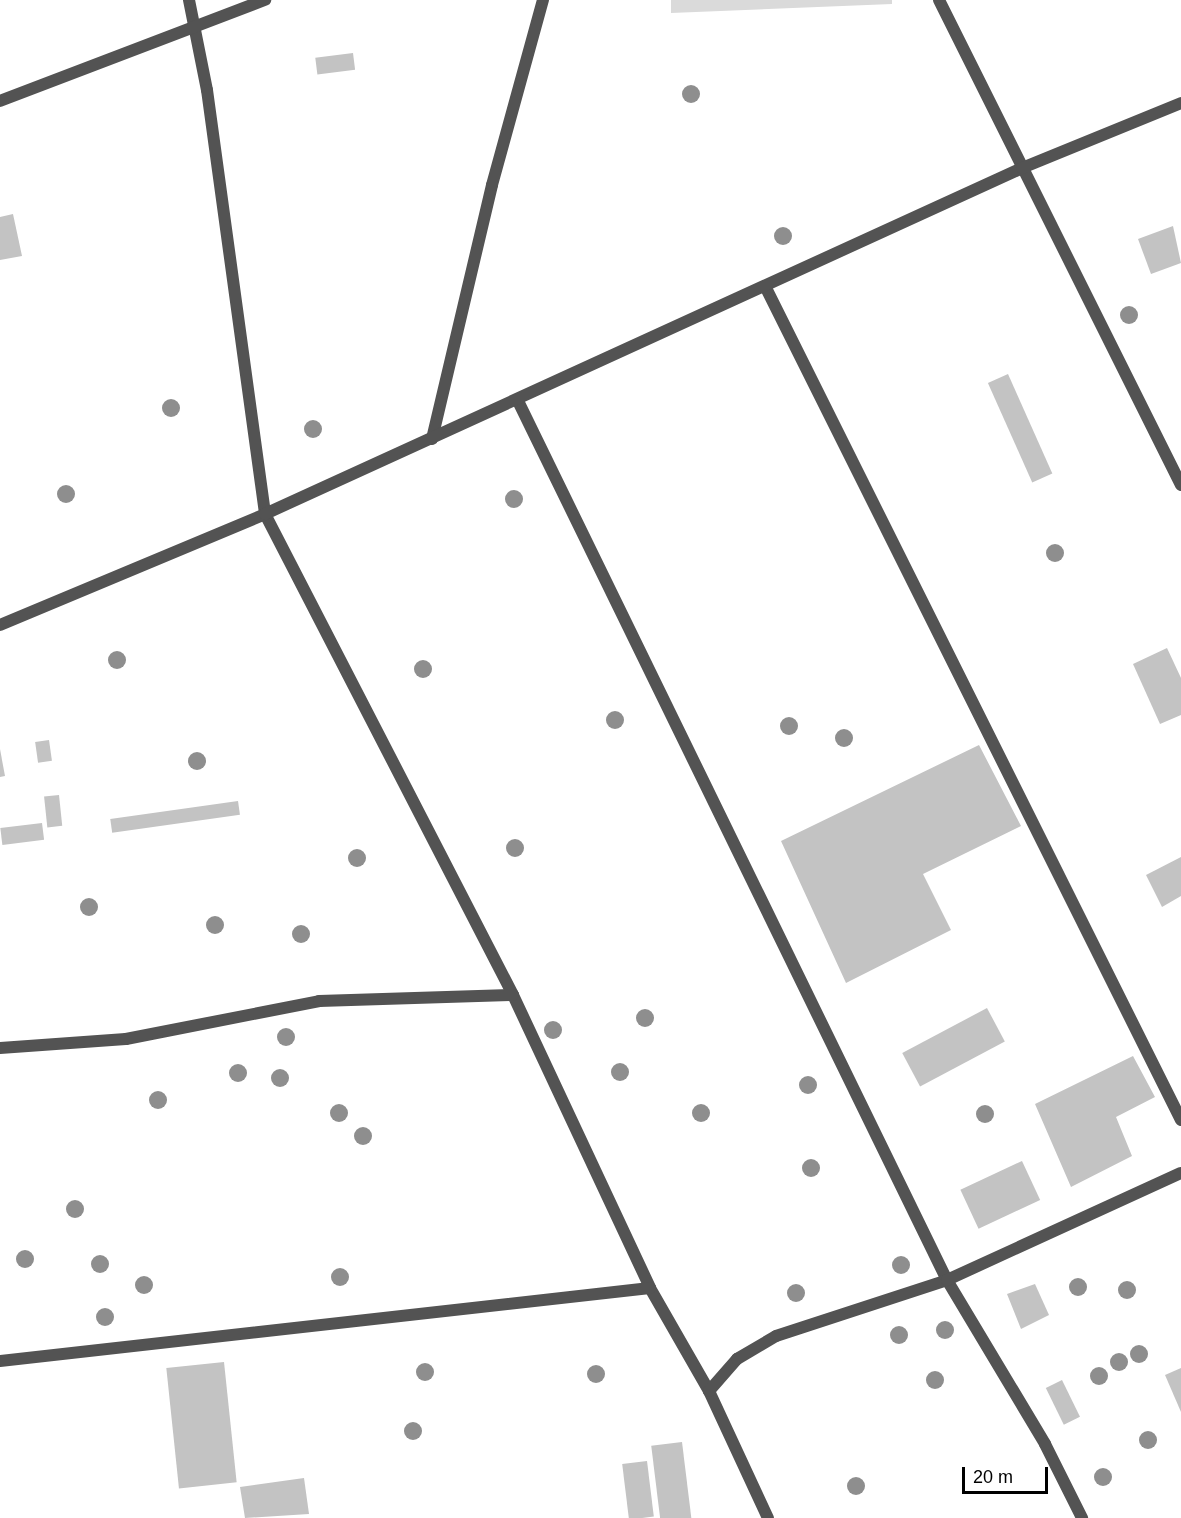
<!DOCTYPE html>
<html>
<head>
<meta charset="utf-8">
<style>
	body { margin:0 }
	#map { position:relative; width:1181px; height:1518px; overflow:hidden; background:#fff; font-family:Arial,sans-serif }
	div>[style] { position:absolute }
	.green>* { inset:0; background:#dadada }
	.building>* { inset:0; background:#c3c3c3; transform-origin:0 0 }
	.minor>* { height:12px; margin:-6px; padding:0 6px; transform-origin:6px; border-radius:6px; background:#535353 }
	.trees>* { width:18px; height:18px; margin:-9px; border-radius:50%; background:#8e8e8e }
	span { translate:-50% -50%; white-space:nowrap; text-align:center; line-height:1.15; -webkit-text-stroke:4.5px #fff; paint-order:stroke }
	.scale { position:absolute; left:962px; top:1467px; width:86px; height:27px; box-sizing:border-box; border:3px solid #000; border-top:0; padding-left:8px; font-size:18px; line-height:21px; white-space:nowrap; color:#000; -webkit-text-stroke:4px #fff; paint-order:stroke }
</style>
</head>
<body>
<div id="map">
	<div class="green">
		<i style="clip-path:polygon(671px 0,892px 0,892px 4px,671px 13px)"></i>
	</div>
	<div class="building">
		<i style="left:353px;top:53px;width:17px;height:38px;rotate:83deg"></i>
		<i style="clip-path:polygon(13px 214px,22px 256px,0 260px,0 217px)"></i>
		<i style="clip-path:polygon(1173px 226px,1181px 263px,1151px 274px,1138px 239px)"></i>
		<i style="left:1008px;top:374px;width:109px;height:22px;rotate:66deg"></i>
		<i style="clip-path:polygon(1167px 648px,1181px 678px,1181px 715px,1160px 724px,1133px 664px)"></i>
		<i style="left:49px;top:740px;width:21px;height:14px;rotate:82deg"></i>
		<i style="clip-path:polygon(979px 745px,1021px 826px,923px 874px,951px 930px,846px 983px,781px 841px)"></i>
		<i style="clip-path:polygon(0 749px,5px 776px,0 777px)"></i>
		<i style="left:59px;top:795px;width:31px;height:15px;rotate:84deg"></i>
		<i style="left:238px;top:801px;width:14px;height:129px;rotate:82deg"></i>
		<i style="left:42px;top:823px;width:17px;height:42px;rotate:83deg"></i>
		<i style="clip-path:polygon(1181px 857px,1181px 896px,1162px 907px,1146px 875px)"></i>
		<i style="left:987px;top:1008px;width:38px;height:96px;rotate:62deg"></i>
		<i style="clip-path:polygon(1133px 1056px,1155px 1097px,1116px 1117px,1132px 1156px,1071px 1187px,1035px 1104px)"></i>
		<i style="left:1022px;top:1161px;width:43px;height:68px;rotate:65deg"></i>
		<i style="clip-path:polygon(1035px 1284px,1049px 1315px,1021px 1329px,1007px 1294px)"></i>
		<i style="left:224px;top:1362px;width:121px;height:58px;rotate:84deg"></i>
		<i style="clip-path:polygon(1181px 1368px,1181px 1412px,1165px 1375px)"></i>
		<i style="left:1062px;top:1380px;width:41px;height:18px;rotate:64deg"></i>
		<i style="left:682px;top:1442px;width:77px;height:31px;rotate:83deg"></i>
		<i style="left:647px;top:1461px;width:56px;height:25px;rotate:83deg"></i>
		<i style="clip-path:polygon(304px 1478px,309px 1514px,245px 1518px,240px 1487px)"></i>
	</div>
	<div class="minor">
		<i style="left:189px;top:0;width:92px;rotate:78.7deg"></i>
		<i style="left:207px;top:90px;width:428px;rotate:82.2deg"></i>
		<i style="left:265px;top:514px;width:541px;rotate:62.72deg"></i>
		<i style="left:513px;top:995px;width:323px;rotate:64.9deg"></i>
		<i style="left:650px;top:1288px;width:119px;rotate:60.2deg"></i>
		<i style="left:709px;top:1391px;width:140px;rotate:65.1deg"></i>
		<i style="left:939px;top:0;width:542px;rotate:63.48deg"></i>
		<i style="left:0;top:101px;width:284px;rotate:-20.9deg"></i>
		<i style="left:765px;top:286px;width:932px;rotate:63.49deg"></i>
		<i style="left:518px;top:401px;width:978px;rotate:63.99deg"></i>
		<i style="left:947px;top:1280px;width:191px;rotate:59.1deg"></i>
		<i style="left:1045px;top:1444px;width:83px;rotate:63.4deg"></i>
		<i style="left:432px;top:439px;width:261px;rotate:-76.7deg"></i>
		<i style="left:492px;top:185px;width:192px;rotate:-74.6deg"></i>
		<i style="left:0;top:625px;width:287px;rotate:-22.7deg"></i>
		<i style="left:265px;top:514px;width:832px;rotate:-24.56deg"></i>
		<i style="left:1022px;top:168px;width:172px;rotate:-22.2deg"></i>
		<i style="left:0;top:1048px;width:126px;rotate:-4.1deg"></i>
		<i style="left:126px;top:1039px;width:197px;rotate:-11.1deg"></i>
		<i style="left:319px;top:1001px;width:194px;rotate:-1.8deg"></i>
		<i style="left:0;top:1361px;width:654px;rotate:-6.41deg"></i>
		<i style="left:709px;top:1391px;width:43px;rotate:-48.8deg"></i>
		<i style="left:737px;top:1359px;width:45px;rotate:-30.5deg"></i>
		<i style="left:776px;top:1336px;width:180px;rotate:-18.1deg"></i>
		<i style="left:947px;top:1280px;width:257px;rotate:-24.6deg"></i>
	</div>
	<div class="trees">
		<i style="left:691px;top:94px"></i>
		<i style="left:783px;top:236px"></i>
		<i style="left:1129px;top:315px"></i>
		<i style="left:171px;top:408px"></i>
		<i style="left:313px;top:429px"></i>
		<i style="left:66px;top:494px"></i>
		<i style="left:514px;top:499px"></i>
		<i style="left:1055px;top:553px"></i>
		<i style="left:117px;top:660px"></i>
		<i style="left:423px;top:669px"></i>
		<i style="left:615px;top:720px"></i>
		<i style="left:789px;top:726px"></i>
		<i style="left:844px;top:738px"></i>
		<i style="left:197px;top:761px"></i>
		<i style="left:515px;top:848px"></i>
		<i style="left:357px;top:858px"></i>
		<i style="left:89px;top:907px"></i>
		<i style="left:215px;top:925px"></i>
		<i style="left:301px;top:934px"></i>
		<i style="left:645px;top:1018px"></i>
		<i style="left:553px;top:1030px"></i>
		<i style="left:286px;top:1037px"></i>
		<i style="left:620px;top:1072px"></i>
		<i style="left:238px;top:1073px"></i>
		<i style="left:280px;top:1078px"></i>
		<i style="left:808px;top:1085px"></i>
		<i style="left:158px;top:1100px"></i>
		<i style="left:339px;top:1113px"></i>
		<i style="left:701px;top:1113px"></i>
		<i style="left:985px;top:1114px"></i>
		<i style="left:363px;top:1136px"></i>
		<i style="left:811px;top:1168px"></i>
		<i style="left:75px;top:1209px"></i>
		<i style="left:25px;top:1259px"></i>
		<i style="left:100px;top:1264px"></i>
		<i style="left:901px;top:1265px"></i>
		<i style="left:340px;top:1277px"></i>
		<i style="left:144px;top:1285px"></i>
		<i style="left:1078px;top:1287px"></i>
		<i style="left:1127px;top:1290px"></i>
		<i style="left:796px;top:1293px"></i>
		<i style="left:105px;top:1317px"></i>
		<i style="left:945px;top:1330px"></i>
		<i style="left:899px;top:1335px"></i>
		<i style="left:1139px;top:1354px"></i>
		<i style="left:1119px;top:1362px"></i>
		<i style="left:425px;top:1372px"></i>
		<i style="left:596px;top:1374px"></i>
		<i style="left:1099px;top:1376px"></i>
		<i style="left:935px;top:1380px"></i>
		<i style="left:413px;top:1431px"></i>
		<i style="left:1148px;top:1440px"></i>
		<i style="left:1103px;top:1477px"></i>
		<i style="left:856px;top:1486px"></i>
	</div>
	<div class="scale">20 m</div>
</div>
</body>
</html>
